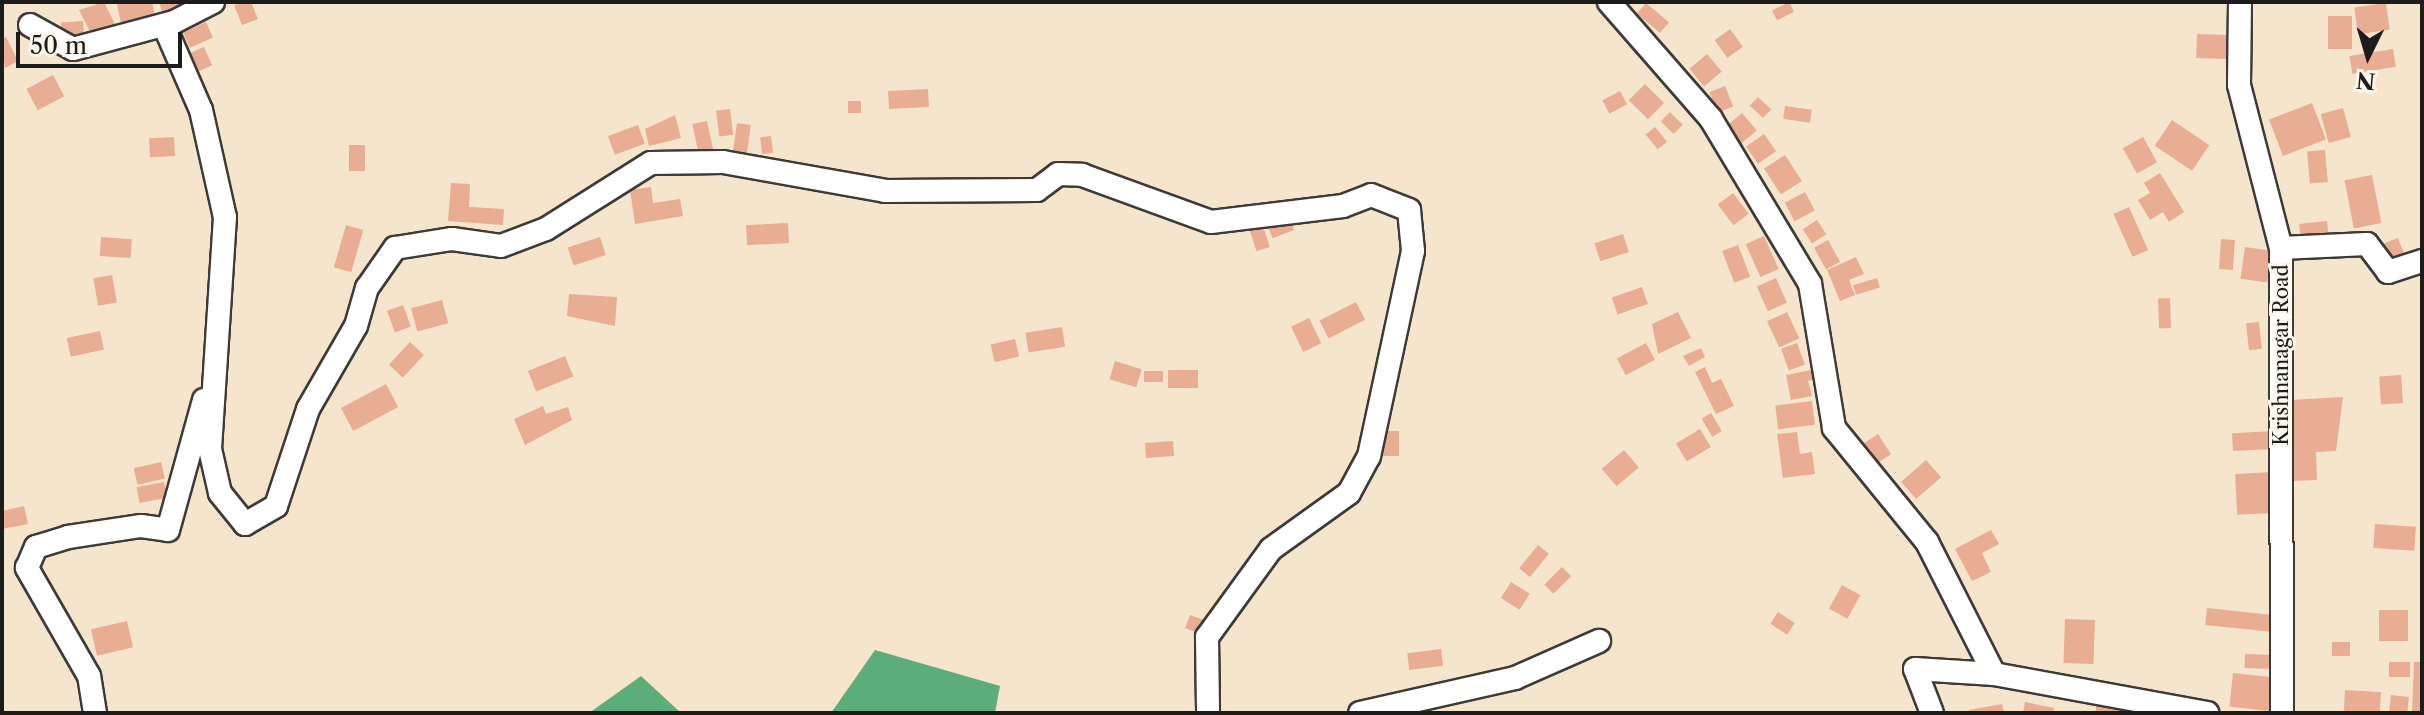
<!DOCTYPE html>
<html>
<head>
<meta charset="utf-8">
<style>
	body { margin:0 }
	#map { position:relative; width:2424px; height:715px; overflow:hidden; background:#f5e5cd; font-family:"Libre Caslon Text",serif }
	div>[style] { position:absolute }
	.forest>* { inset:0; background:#5dad7a }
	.building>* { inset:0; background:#e9ad94; transform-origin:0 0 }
	.roads { filter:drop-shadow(2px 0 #3d3a37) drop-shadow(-2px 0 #3d3a37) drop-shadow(0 2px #3d3a37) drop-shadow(0 -2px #3d3a37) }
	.street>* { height:22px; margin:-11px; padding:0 11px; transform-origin:11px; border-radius:11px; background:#fff }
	span { translate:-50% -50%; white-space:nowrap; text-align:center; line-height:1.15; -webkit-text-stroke:6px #fbf7ec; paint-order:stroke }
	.street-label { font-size:20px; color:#1c1c1c }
	.frame { position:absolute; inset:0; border:4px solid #1c1c1c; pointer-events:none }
	.north { position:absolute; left:2328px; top:16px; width:80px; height:80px; -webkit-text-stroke:6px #fbf7ec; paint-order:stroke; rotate:185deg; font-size:22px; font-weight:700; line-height:32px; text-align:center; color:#1c1c1c }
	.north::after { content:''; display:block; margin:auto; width:28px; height:36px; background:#1c1c1c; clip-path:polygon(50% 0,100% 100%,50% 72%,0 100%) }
	.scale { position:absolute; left:16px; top:32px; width:166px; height:36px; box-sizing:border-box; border:4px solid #1c1c1c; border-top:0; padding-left:10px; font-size:24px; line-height:28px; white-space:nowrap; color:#1c1c1c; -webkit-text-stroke:6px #fbf7ec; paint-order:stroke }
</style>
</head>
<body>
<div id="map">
	<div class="forest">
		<i style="clip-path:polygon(875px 650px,1000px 686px,995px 713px,831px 713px)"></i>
		<i style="clip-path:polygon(641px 676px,681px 713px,589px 713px)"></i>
	</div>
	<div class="building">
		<i style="clip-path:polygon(104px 2px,116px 26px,93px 37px,79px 10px)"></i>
		<i style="clip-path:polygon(152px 2px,156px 20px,122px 28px,117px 4px)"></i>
		<i style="clip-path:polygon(159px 2px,181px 2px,183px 10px,163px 15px)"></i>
		<i style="clip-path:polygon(251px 2px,258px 19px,242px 25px,234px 5px)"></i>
		<i style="left:1789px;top:2px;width:11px;height:19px;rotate:63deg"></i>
		<i style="left:1646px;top:3px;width:30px;height:14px;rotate:40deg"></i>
		<i style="left:2386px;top:3px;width:27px;height:32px;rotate:82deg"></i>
		<i style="left:2328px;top:16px;width:24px;height:33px"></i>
		<i style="left:83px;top:21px;width:16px;height:22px;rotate:86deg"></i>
		<i style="left:206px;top:22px;width:17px;height:25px;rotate:66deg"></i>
		<i style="left:1730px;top:29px;width:22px;height:19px;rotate:54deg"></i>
		<i style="left:2197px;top:34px;width:31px;height:24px;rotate:2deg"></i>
		<i style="clip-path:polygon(6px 37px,18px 61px,5px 68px,2px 39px)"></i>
		<i style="left:204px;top:47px;width:20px;height:16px;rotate:66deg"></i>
		<i style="left:2393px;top:49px;width:18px;height:44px;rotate:81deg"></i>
		<i style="left:1707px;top:54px;width:23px;height:23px;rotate:50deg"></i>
		<i style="left:53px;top:75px;width:24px;height:30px;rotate:62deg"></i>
		<i style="left:1645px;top:84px;width:27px;height:23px;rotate:45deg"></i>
		<i style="left:1725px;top:86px;width:22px;height:17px;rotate:68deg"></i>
		<i style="left:928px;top:89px;width:18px;height:40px;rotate:87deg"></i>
		<i style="left:1620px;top:91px;width:15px;height:20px;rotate:62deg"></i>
		<i style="left:1758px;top:97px;width:18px;height:12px;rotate:43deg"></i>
		<i style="left:848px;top:101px;width:13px;height:12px"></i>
		<i style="left:2312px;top:103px;width:39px;height:46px;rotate:69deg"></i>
		<i style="left:1785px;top:106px;width:27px;height:13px;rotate:8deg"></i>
		<i style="left:2343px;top:108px;width:30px;height:23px;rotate:75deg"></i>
		<i style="left:730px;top:109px;width:26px;height:14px;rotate:83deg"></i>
		<i style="left:1670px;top:112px;width:18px;height:13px;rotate:45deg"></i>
		<i style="left:1742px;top:113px;width:23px;height:21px;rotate:50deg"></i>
		<i style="clip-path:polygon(675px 115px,681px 138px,649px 146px,645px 129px)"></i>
		<i style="left:2172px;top:120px;width:45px;height:31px;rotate:34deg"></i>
		<i style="left:707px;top:121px;width:29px;height:15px;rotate:78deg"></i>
		<i style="left:737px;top:123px;width:14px;height:30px;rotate:8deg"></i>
		<i style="left:638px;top:125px;width:20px;height:32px;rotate:70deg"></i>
		<i style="left:1655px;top:127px;width:19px;height:12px;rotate:51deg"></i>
		<i style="left:1764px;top:134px;width:21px;height:22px;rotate:55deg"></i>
		<i style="left:771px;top:136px;width:17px;height:11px;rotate:83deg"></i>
		<i style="left:174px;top:137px;width:19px;height:25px;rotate:87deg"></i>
		<i style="left:2143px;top:137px;width:29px;height:23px;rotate:61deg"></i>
		<i style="left:365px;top:145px;width:26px;height:16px;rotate:90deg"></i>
		<i style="left:2325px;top:150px;width:32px;height:18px;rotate:85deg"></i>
		<i style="left:1785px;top:155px;width:31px;height:25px;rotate:57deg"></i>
		<i style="clip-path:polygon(2160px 173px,2184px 212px,2169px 222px,2163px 212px,2150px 220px,2138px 200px,2150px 193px,2144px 183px)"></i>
		<i style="left:2372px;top:175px;width:49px;height:28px;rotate:79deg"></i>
		<i style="clip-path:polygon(451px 183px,470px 184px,469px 207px,504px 209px,503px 225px,448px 221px)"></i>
		<i style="clip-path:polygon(651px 187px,653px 203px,680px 199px,683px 216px,635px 224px,630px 190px)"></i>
		<i style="left:1805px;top:192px;width:21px;height:23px;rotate:62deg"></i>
		<i style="left:1733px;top:193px;width:26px;height:19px;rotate:53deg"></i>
		<i style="left:2129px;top:207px;width:47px;height:17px;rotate:66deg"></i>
		<i style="left:1289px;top:217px;width:14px;height:23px;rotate:69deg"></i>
		<i style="left:1817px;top:220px;width:17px;height:17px;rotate:57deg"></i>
		<i style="left:2327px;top:221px;width:18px;height:28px;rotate:84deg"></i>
		<i style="left:788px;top:223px;width:20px;height:42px;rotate:87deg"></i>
		<i style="left:346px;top:225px;width:18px;height:44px;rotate:16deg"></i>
		<i style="left:1263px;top:226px;width:22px;height:14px;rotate:72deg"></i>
		<i style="left:1623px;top:234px;width:19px;height:30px;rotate:72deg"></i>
		<i style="left:1764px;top:236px;width:36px;height:20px;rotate:66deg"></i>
		<i style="left:101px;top:237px;width:31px;height:19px;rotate:4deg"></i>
		<i style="left:600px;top:237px;width:19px;height:34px;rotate:72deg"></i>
		<i style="left:2398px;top:238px;width:26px;height:18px;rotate:69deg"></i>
		<i style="left:2221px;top:239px;width:14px;height:30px;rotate:4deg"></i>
		<i style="left:1828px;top:240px;width:25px;height:16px;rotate:61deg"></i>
		<i style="left:1738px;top:245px;width:34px;height:17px;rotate:69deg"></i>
		<i style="left:2245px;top:247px;width:27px;height:32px;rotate:8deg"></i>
		<i style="clip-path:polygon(1856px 257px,1864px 274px,1849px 280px,1855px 295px,1840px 301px,1827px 270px)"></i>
		<i style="left:112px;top:275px;width:28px;height:19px;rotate:80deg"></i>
		<i style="left:1776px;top:278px;width:27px;height:21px;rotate:66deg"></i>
		<i style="left:1877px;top:278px;width:10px;height:25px;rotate:73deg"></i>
		<i style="left:1642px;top:287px;width:18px;height:32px;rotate:71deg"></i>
		<i style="clip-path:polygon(569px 294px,617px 297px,615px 326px,567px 316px)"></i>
		<i style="left:2170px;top:298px;width:30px;height:12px;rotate:88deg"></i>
		<i style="left:442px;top:300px;width:24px;height:32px;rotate:75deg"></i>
		<i style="left:1356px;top:302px;width:20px;height:41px;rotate:63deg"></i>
		<i style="left:403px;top:305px;width:23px;height:17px;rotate:70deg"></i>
		<i style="clip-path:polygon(1678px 312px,1691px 338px,1658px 354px,1652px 324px)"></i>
		<i style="left:1787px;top:312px;width:29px;height:22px;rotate:65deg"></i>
		<i style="left:1309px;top:318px;width:28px;height:20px;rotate:64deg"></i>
		<i style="left:2259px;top:322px;width:27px;height:13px;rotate:84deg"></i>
		<i style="left:1062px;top:327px;width:20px;height:37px;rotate:81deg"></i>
		<i style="left:100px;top:331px;width:19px;height:34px;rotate:78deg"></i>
		<i style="left:1015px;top:339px;width:18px;height:25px;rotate:77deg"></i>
		<i style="left:410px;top:342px;width:19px;height:31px;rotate:43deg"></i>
		<i style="left:1646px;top:343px;width:19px;height:33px;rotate:62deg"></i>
		<i style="left:1797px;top:343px;width:23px;height:17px;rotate:70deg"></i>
		<i style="clip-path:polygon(1701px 348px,1705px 357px,1689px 366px,1683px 356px)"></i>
		<i style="left:565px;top:356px;width:22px;height:40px;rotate:68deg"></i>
		<i style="left:1115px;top:361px;width:28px;height:19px;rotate:17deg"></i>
		<i style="clip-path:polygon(1705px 367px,1712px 383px,1721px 379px,1734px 406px,1716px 414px,1695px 372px)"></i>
		<i style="clip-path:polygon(1816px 369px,1818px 378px,1808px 381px,1812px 396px,1791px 400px,1786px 375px)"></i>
		<i style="left:1168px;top:370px;width:30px;height:18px"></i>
		<i style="left:1163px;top:371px;width:11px;height:19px;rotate:90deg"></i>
		<i style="left:2401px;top:375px;width:28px;height:22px;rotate:86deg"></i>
		<i style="left:386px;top:384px;width:26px;height:51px;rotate:62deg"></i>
		<i style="clip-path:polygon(2343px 397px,2336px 451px,2316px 452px,2317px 480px,2294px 481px,2290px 400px)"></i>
		<i style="left:1812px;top:401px;width:24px;height:37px;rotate:83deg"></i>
		<i style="clip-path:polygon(543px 406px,546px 414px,568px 407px,572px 420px,525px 445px,514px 419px)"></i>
		<i style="left:1711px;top:413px;width:21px;height:11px;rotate:59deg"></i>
		<i style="left:1700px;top:429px;width:21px;height:28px;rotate:59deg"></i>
		<i style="left:1382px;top:431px;width:17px;height:25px"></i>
		<i style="left:2273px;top:431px;width:18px;height:41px;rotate:87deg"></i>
		<i style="clip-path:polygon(1797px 432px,1800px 454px,1812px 452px,1815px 474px,1783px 478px,1777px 434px)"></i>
		<i style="left:1878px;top:434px;width:24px;height:17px;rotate:57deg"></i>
		<i style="left:1173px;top:441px;width:15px;height:28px;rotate:86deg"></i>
		<i style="left:1624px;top:450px;width:23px;height:29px;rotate:50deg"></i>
		<i style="left:1926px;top:460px;width:23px;height:33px;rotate:49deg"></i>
		<i style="left:161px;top:462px;width:17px;height:28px;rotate:77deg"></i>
		<i style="left:2271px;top:472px;width:41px;height:36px;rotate:87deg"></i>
		<i style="left:164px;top:482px;width:16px;height:28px;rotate:79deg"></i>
		<i style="clip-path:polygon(24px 506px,28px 524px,2px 529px,2px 511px)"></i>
		<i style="left:2375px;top:524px;width:41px;height:24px;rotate:4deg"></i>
		<i style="clip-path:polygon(1991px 530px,1999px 544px,1982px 553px,1991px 572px,1972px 581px,1955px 549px)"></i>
		<i style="left:1538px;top:545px;width:14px;height:30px;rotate:39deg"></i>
		<i style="left:1562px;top:567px;width:13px;height:25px;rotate:45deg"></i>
		<i style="left:1511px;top:582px;width:22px;height:19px;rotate:32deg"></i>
		<i style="left:1842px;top:585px;width:21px;height:27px;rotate:29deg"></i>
		<i style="left:2207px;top:608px;width:66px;height:17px;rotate:6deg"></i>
		<i style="left:2379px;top:610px;width:29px;height:31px"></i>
		<i style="left:1778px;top:612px;width:20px;height:14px;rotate:33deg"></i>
		<i style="left:1190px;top:615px;width:20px;height:14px;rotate:20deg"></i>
		<i style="left:2065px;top:619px;width:30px;height:44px;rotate:2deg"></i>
		<i style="left:127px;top:621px;width:27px;height:37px;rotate:77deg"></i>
		<i style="left:2332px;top:642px;width:18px;height:14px"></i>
		<i style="left:1441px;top:649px;width:17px;height:34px;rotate:83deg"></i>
		<i style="left:2245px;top:654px;width:27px;height:14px;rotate:2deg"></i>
		<i style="left:2389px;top:662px;width:21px;height:15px"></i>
		<i style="clip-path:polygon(2414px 662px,2422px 662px,2422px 713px,2412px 713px)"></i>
		<i style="left:2233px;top:673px;width:40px;height:34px;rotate:6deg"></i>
		<i style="left:2345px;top:690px;width:36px;height:23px;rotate:3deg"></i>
		<i style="left:2391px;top:695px;width:18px;height:18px;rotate:6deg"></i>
		<i style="clip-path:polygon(2025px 702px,2054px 708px,2053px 713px,2023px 713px)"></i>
		<i style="clip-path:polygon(2002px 704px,2004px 713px,1969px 713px,1969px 710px)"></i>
		<i style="clip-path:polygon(2096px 705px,2121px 708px,2120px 713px,2096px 713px)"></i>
	</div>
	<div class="roads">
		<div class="street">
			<i style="left:1609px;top:2px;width:155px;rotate:48.9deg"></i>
			<i style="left:1711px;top:119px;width:192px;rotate:59deg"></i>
			<i style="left:1810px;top:284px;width:146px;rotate:80.5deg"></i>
			<i style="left:1834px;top:428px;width:147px;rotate:50.8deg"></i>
			<i style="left:1927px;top:542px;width:148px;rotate:63.1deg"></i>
			<i style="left:1994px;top:674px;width:217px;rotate:10.4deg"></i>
			<i style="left:2240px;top:2px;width:83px;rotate:90.7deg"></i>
			<i style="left:2239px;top:85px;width:168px;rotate:75.6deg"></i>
			<i style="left:2281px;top:248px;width:465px;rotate:89.9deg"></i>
			<i style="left:30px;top:25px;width:49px;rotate:29.2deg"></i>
			<i style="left:73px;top:49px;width:105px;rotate:-15deg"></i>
			<i style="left:174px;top:22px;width:44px;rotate:-27.1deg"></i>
			<i style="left:164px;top:25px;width:93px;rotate:66.5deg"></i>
			<i style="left:201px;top:110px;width:110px;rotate:77.4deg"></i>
			<i style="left:225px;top:217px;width:232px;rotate:93.7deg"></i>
			<i style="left:210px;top:449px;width:45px;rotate:77.2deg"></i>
			<i style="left:220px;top:493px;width:40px;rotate:51deg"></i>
			<i style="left:245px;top:524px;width:36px;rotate:-30deg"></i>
			<i style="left:276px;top:506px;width:102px;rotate:-71.7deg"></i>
			<i style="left:308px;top:409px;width:96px;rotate:-60deg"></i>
			<i style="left:356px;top:326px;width:40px;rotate:-74deg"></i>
			<i style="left:367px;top:288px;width:49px;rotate:-55deg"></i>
			<i style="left:395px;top:248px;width:58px;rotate:-9deg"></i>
			<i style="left:452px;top:239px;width:49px;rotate:8.1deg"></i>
			<i style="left:501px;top:246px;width:48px;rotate:-20.7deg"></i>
			<i style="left:546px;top:229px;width:124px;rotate:-32.2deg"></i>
			<i style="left:651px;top:163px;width:72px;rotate:-0.8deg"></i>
			<i style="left:723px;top:162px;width:165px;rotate:10.1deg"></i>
			<i style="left:885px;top:191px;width:152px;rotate:-0.4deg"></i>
			<i style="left:1037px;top:190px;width:26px;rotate:-37deg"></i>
			<i style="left:1058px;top:174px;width:24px;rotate:2deg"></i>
			<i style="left:1082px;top:175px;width:137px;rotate:20deg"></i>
			<i style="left:1211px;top:222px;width:133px;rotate:-6.9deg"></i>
			<i style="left:1343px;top:206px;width:30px;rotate:-21deg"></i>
			<i style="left:1371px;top:195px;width:41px;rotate:21.5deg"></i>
			<i style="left:1409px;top:210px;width:41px;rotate:84.4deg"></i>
			<i style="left:1413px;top:251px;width:210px;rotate:102.1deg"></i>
			<i style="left:1369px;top:456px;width:42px;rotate:118.4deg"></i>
			<i style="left:1349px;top:493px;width:96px;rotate:144.3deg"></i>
			<i style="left:1271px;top:549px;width:109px;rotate:126deg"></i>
			<i style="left:1207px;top:637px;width:76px;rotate:89.2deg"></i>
			<i style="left:2281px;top:248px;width:86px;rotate:-2.7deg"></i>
			<i style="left:2367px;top:244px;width:35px;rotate:53deg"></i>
			<i style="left:2388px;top:272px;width:36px;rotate:-18deg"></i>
			<i style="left:95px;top:713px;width:37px;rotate:-99deg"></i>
			<i style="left:89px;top:676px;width:125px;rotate:-119.9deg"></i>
			<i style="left:27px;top:568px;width:23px;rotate:-67deg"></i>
			<i style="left:36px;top:547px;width:34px;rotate:-17deg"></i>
			<i style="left:68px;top:537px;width:74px;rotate:-8.6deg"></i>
			<i style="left:141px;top:526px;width:27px;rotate:8deg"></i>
			<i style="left:168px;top:530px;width:135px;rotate:-74.5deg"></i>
			<i style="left:1360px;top:713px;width:159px;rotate:-12.7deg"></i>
			<i style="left:1515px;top:678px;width:92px;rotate:-23.8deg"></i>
			<i style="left:1932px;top:713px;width:47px;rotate:-111.1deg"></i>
			<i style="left:1915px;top:669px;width:79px;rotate:3.6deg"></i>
		</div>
	</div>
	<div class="street-label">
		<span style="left:2281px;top:355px;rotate:-90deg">Krishnanagar Road</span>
	</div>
	<div class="frame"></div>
	<div class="north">N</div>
	<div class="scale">50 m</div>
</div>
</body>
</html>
